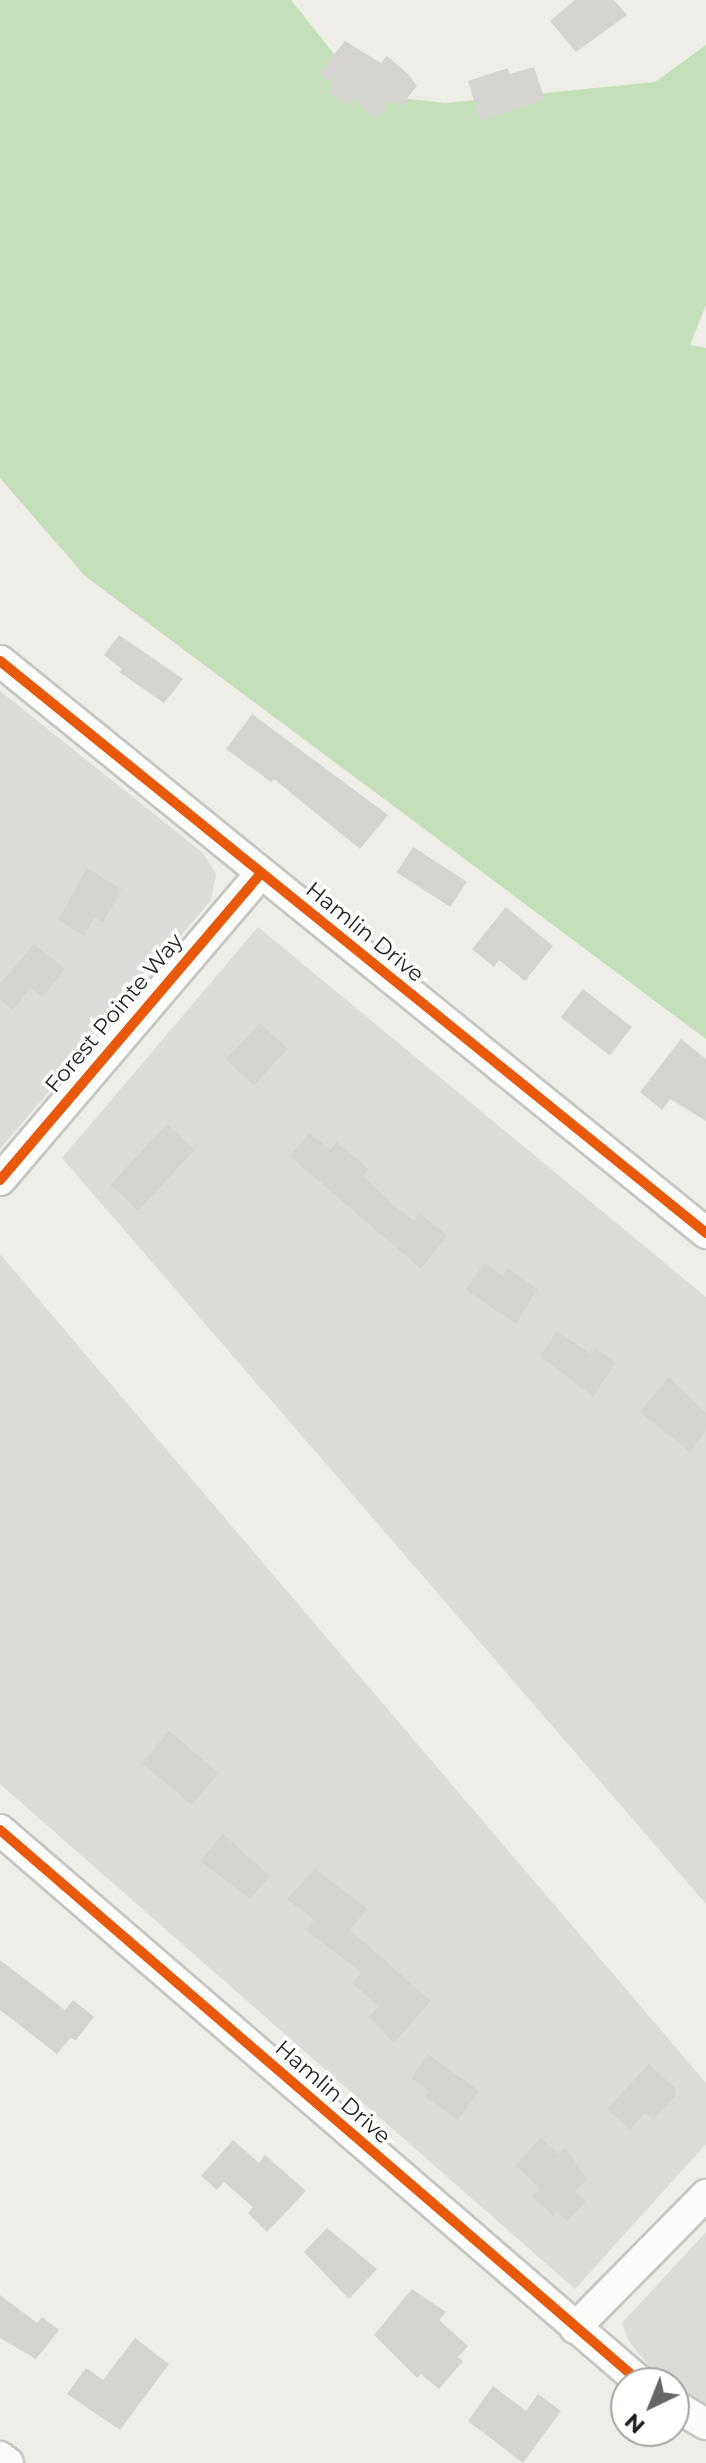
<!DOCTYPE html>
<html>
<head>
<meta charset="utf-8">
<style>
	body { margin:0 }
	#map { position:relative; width:706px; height:2463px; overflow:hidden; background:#eeede7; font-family:Montserrat,sans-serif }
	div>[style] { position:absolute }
	.residential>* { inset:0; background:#dddcd9 }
	.forest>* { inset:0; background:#c4dfba }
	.building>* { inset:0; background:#d6d4d0; transform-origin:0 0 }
	.roads { filter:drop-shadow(2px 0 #c6c6c3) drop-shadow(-2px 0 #c6c6c3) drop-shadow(0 2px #c6c6c3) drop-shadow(0 -2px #c6c6c3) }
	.minor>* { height:30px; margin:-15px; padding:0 15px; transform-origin:15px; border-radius:15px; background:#fcfcfb }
	.cycleway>* { height:10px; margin:-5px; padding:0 5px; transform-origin:5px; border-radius:5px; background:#e8590c }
	span { translate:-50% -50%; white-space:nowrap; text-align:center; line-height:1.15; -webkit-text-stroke:7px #fff; paint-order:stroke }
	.street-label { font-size:22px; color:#1f1f1f }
	.north { position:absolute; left:610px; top:2367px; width:80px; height:80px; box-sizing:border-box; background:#fff; border:2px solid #a5a5a5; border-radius:50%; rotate:223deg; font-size:22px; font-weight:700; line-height:32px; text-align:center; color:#1f1f1f }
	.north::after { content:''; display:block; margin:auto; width:28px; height:36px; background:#676765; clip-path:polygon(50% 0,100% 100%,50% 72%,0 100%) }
</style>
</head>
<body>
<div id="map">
	<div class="residential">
		<i style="clip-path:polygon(0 691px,203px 853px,216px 874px,211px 900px,0 1149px)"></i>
		<i style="clip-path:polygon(258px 927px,706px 1297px,706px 1904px,62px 1158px)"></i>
		<i style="clip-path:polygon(0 1254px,706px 2083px,706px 2144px,575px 2289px,0 1784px)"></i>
		<i style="clip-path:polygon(706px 2232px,706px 2416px,674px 2396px,674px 2383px,663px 2383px,628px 2340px,622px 2323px)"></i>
	</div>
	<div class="forest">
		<i style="clip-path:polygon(0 0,291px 0,366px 94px,445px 103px,655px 82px,706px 45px,706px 305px,690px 345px,706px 348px,706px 1039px,85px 576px,0 478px)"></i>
	</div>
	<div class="building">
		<i style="clip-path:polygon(575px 0,614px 0,627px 15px,576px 52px,550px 21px)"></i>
		<i style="clip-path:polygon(345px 41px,381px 63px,387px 56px,408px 74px,417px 86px,400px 107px,391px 100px,376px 119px,353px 99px,347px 106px,329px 92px,334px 86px,319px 73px)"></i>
		<i style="clip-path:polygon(534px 67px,545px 100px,480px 121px,468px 81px,508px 68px,510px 74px)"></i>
		<i style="clip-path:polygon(119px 635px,183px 679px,164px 703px,119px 672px,122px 669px,104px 655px)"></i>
		<i style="clip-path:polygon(252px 714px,388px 815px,360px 849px,274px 779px,271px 782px,226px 749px)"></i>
		<i style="left:413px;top:847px;width:64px;height:30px;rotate:33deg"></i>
		<i style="clip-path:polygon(87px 868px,122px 890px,103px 922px,95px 917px,84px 936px,58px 920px)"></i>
		<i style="clip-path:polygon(506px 907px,553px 946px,525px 981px,499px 960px,494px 967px,472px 949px)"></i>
		<i style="clip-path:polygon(34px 944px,65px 969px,42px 997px,30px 988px,13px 1010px,0 999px,0 984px)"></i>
		<i style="left:583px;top:989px;width:62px;height:36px;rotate:38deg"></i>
		<i style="left:260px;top:1023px;width:38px;height:50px;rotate:43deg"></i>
		<i style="clip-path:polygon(681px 1039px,706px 1059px,706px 1121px,670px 1099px,662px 1110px,640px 1092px)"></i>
		<i style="left:167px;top:1124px;width:38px;height:83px;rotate:43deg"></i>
		<i style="clip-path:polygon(309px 1133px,331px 1150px,336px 1142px,369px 1169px,363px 1176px,392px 1204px,414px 1221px,419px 1213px,447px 1235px,421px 1269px,290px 1156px)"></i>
		<i style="clip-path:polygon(484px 1263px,503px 1276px,508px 1268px,538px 1289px,516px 1324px,466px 1290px)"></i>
		<i style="clip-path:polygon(557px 1331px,591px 1354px,595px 1348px,616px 1362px,593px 1397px,540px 1356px)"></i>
		<i style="clip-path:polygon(669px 1377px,706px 1413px,706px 1430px,690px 1452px,640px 1412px)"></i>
		<i style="left:169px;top:1731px;width:65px;height:42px;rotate:40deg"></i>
		<i style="clip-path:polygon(223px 1834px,270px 1876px,250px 1899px,200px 1861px)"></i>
		<i style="clip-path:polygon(315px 1868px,367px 1909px,350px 1930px,431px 2001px,394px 2043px,369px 2017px,379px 2006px,352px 1983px,361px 1972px,306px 1930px,314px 1920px,287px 1899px)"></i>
		<i style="clip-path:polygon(0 1960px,65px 2010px,73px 2000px,94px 2017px,76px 2040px,70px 2038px,57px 2054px,0 2010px)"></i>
		<i style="clip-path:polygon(428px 2054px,479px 2091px,458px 2120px,425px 2097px,429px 2091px,411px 2078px)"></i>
		<i style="clip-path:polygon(649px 2064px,676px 2089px,675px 2096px,653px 2120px,645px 2113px,630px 2130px,607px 2109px)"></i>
		<i style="clip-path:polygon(541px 2138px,558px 2154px,565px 2147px,587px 2179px,575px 2191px,586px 2202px,567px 2221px,557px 2211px,553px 2216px,532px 2196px,540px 2189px,515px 2165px)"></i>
		<i style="clip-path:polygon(233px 2140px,259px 2163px,265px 2155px,306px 2191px,267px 2232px,248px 2213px,253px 2207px,224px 2182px,217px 2190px,201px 2176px)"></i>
		<i style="clip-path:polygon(327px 2228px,377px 2269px,349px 2299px,304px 2252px)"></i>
		<i style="clip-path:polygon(412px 2289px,446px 2312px,439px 2320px,468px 2346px,458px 2357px,463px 2361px,439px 2389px,421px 2374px,417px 2378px,374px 2335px)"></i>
		<i style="clip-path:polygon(0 2295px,37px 2323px,42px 2317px,59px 2330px,36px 2359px,0 2338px)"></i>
		<i style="clip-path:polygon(135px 2338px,169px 2364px,120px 2430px,67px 2394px,86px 2368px,103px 2380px)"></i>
		<i style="clip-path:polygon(493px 2386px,526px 2411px,538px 2394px,561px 2411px,523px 2463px,468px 2421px)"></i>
	</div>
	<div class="roads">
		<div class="minor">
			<i style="left:0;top:661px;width:909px;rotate:39.01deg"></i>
			<i style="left:0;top:1180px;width:402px;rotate:-49.6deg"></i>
			<i style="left:0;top:1830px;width:847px;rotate:40.78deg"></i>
			<i style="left:575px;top:2328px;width:187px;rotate:-45.4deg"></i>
			<i style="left:674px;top:2405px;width:37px;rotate:31deg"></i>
			<i style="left:0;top:2457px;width:10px;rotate:37deg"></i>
		</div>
	</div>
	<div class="cycleway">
		<i style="left:0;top:661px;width:909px;rotate:39.01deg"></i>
		<i style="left:0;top:1180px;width:402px;rotate:-49.6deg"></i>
		<i style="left:0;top:1830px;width:847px;rotate:40.78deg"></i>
	</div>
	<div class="street-label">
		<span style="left:365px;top:932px;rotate:39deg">Hamlin Drive</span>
		<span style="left:114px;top:1013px;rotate:-50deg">Forest Pointe Way</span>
		<span style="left:333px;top:2092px;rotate:41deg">Hamlin Drive</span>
	</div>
	<div class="north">N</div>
</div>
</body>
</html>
